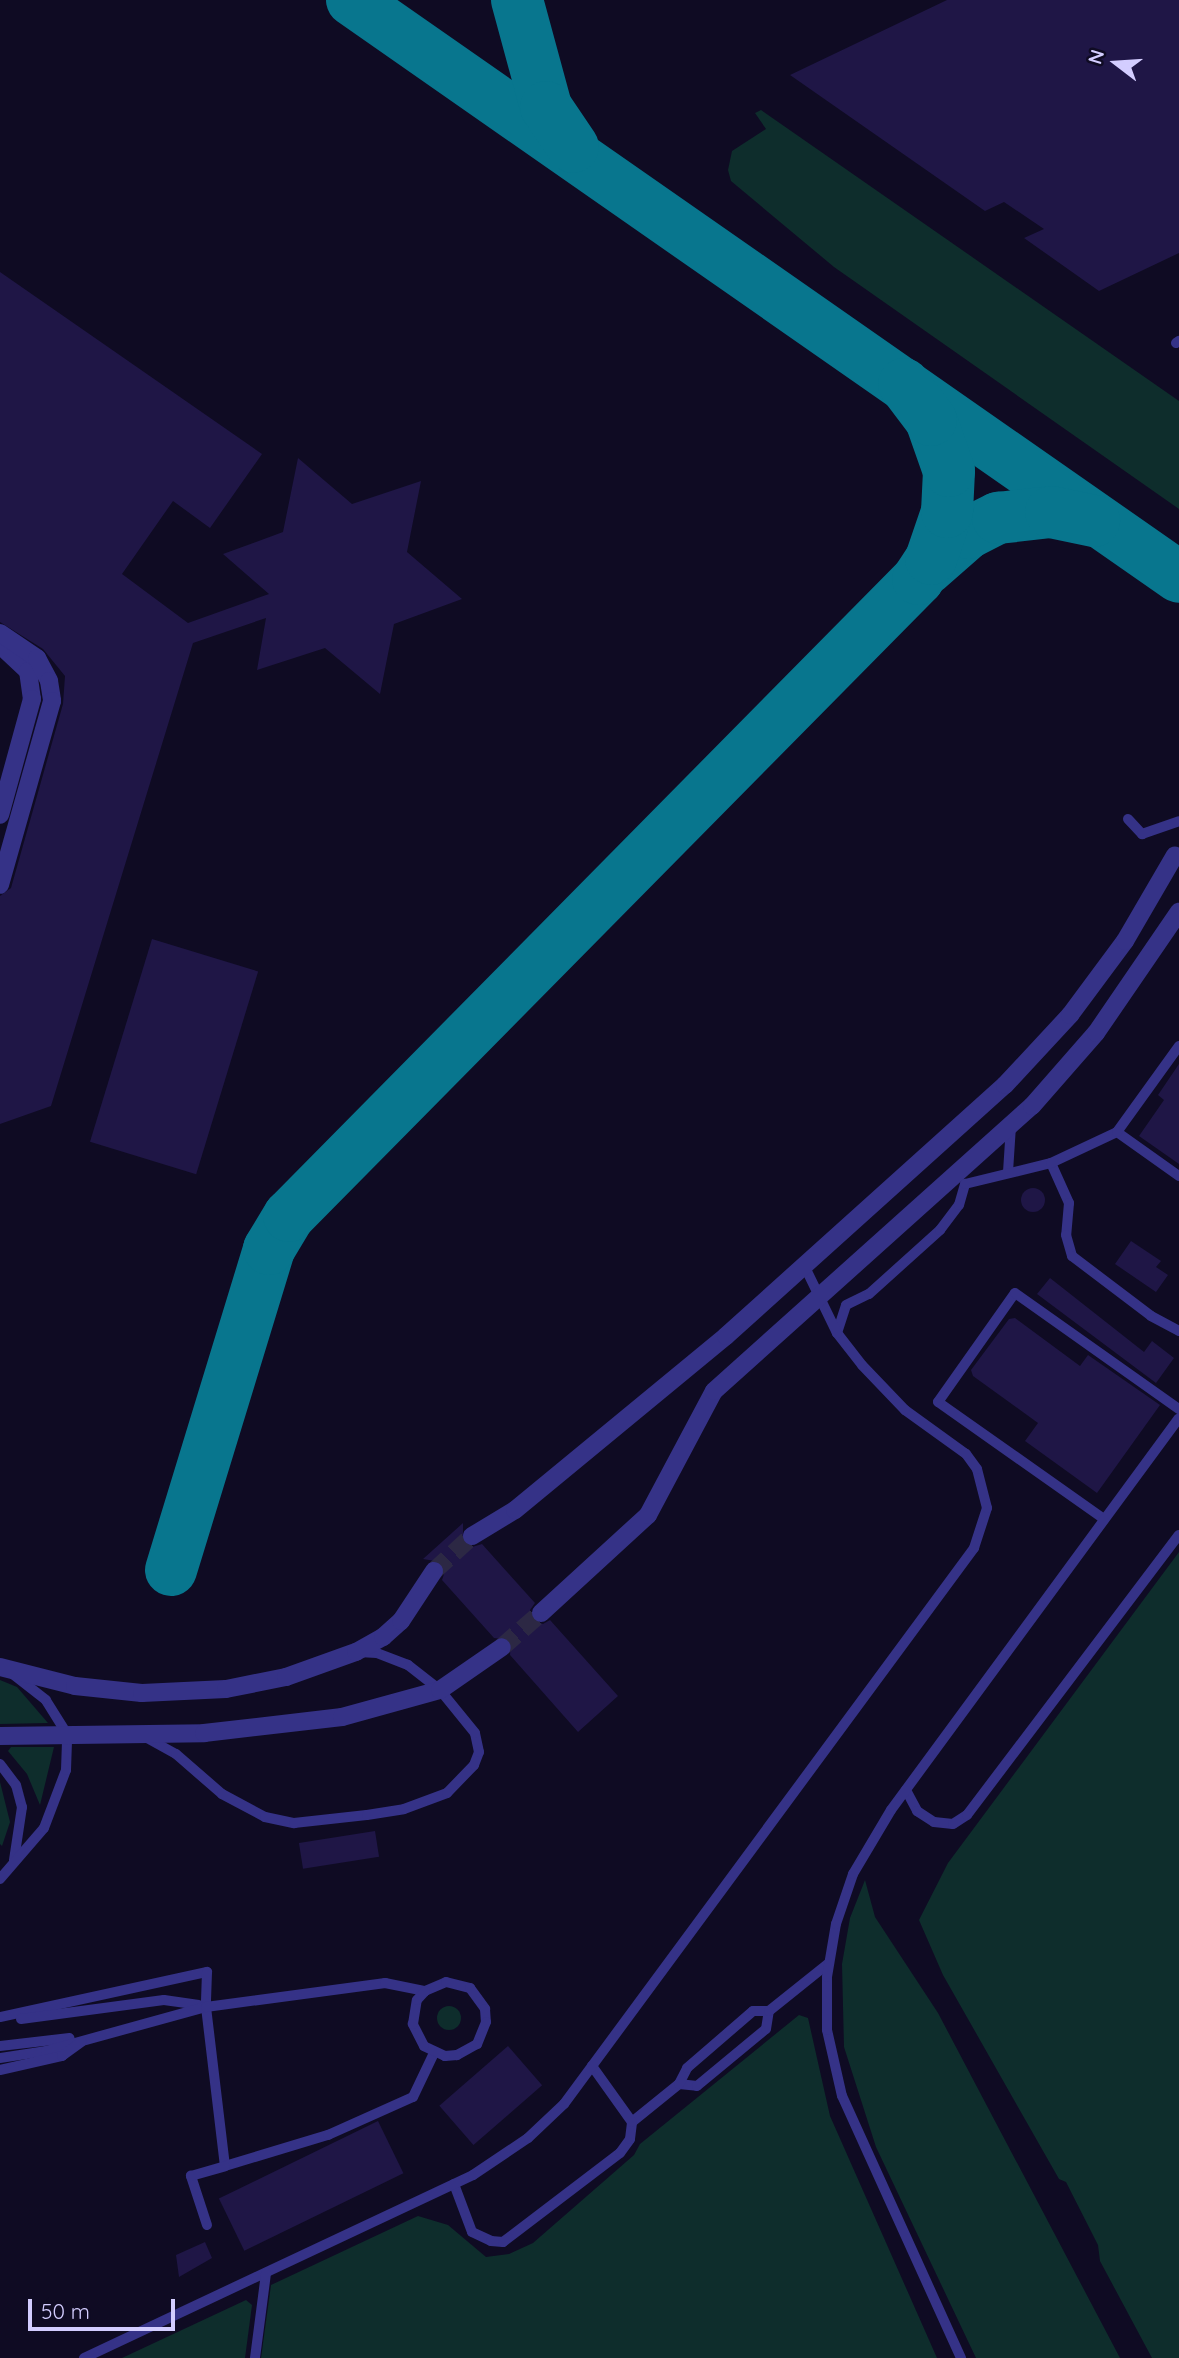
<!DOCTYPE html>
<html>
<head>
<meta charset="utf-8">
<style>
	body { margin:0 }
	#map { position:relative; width:1179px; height:2358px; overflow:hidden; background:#0f0b23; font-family:Quicksand,sans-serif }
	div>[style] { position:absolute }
	.green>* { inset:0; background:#0e2d2c }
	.round { border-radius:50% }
	.taxiway>* { height:52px; margin:-26px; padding:0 26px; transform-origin:26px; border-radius:26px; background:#08768e }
	.building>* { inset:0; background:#1f1646; transform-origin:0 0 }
	.minor-tunnel>* { height:18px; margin-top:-9px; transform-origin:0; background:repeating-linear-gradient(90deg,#2c2844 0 18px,transparent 0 27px) }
	.service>* { height:10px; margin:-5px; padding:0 5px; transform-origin:5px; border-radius:5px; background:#353287 }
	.minor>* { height:18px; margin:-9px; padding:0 9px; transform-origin:9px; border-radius:9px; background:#353287 }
	.tertiary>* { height:18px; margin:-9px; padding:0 9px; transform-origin:9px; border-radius:9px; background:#353287 }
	span { translate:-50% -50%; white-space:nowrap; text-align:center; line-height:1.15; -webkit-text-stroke:6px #0f0b23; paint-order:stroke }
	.north { position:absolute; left:1081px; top:28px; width:70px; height:70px; -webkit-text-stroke:5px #0f0b23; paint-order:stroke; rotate:287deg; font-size:19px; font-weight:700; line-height:28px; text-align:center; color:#d3cdff }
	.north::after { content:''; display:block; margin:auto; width:24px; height:32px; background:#d3cdff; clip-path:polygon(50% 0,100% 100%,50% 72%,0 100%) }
	.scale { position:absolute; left:28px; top:2299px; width:147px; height:32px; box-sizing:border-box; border:4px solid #d3cdff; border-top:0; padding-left:9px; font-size:21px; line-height:24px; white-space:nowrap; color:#d3cdff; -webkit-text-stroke:5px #0f0b23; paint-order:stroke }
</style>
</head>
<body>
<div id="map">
	<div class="green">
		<i style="clip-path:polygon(761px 110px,1179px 401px,1179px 509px,834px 267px,731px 181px,728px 170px,732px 151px,766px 129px,755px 113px)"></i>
		<i style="clip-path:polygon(1179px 1552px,1179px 2358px,1152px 2358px,1100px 2261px,1098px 2245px,1066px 2182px,1059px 2179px,943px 1975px,919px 1920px,948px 1863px)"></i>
		<i style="clip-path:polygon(0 1680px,17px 1687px,48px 1723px,0 1724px)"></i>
		<i style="clip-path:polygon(11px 1747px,54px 1747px,40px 1805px,27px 1774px,8px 1751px)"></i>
		<i style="clip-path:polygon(0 1782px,10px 1822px,2px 1846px,0 1844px)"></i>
		<i style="clip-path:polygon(865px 1880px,875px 1917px,938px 2013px,1120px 2358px,976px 2358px,876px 2147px,844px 2047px,842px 1964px,850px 1918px)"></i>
		<i class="round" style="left:437px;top:2006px;width:24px;height:24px"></i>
		<i style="clip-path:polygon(799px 2015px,808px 2018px,830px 2116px,937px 2358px,261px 2358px,271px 2285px,418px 2216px,448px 2225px,486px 2257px,509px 2254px,533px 2243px,634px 2155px,640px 2144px)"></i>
		<i style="clip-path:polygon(246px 2300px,252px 2305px,245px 2358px,122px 2358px)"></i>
	</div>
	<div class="taxiway">
		<i style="left:352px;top:0;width:1008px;rotate:34.9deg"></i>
		<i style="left:517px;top:0;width:111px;rotate:74.8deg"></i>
		<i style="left:546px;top:107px;width:48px;rotate:56deg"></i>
		<i style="left:927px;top:569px;width:55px;rotate:-41.3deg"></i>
		<i style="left:968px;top:533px;width:34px;rotate:-27deg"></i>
		<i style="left:998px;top:518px;width:53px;rotate:-6.5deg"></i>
		<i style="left:1051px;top:512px;width:44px;rotate:11.8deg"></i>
		<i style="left:171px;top:1570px;width:336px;rotate:-73deg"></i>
		<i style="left:269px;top:1249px;width:39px;rotate:-59deg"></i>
		<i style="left:289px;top:1216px;width:895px;rotate:-45.36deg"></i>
		<i style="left:918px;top:579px;width:24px;rotate:-57deg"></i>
		<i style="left:931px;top:559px;width:50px;rotate:-71.2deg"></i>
		<i style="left:947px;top:512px;width:41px;rotate:-87.2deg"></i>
		<i style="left:949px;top:471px;width:54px;rotate:-109.4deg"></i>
		<i style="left:931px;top:420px;width:45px;rotate:-126.9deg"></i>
	</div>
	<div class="building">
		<i style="clip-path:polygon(947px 0,1179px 0,1179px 253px,1099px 291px,1024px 238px,1044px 229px,1004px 202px,985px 211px,790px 75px)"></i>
		<i style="clip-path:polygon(0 272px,262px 454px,210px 528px,173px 501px,122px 574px,188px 623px,269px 594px,223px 554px,283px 532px,298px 458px,352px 504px,421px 481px,407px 552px,462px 599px,394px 624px,380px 694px,325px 648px,257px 670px,266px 618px,193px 643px,51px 1106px,0 1124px,0 896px,11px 888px,63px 704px,65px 676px,43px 649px,0 622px)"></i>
		<i style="left:152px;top:939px;width:111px;height:212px;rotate:17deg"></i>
		<i style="clip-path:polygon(1179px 1064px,1179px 1164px,1139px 1136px,1164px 1100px,1158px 1095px)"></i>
		<i class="round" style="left:1021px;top:1188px;width:24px;height:24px"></i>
		<i style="clip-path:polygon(1131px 1241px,1161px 1261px,1156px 1267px,1168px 1275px,1156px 1292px,1115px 1264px)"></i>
		<i style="clip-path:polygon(1050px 1278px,1144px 1352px,1152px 1341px,1174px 1358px,1156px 1383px,1037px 1294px)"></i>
		<i style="clip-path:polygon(1015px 1318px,1080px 1366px,1088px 1355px,1160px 1405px,1097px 1493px,1025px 1441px,1038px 1423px,973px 1376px,971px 1370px,1009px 1319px)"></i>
		<i style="clip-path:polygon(463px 1523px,463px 1542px,472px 1547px,482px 1544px,535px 1603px,530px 1610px,532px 1620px,543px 1624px,550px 1620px,618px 1696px,578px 1732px,510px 1655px,511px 1640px,494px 1638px,442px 1580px,445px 1571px,441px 1562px,423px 1559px)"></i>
		<i style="left:375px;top:1831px;width:26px;height:77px;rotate:81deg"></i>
		<i style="left:508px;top:2046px;width:52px;height:91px;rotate:49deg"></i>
		<i style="left:378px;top:2121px;width:58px;height:177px;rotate:64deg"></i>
		<i style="clip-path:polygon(205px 2242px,212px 2258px,179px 2277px,176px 2255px)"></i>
	</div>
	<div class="minor-tunnel">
		<i style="left:434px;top:1571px;width:52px;rotate:-42.6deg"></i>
		<i style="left:502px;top:1647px;width:52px;rotate:-41.1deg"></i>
	</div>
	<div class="service">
		<i style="left:1176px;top:343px;width:4px;rotate:-34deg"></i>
		<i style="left:1128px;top:819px;width:21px;rotate:47deg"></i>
		<i style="left:1142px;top:834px;width:39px;rotate:-19deg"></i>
		<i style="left:1117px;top:1132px;width:76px;rotate:35.4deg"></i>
		<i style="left:1051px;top:1163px;width:44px;rotate:65.8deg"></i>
		<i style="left:1069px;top:1203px;width:32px;rotate:95deg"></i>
		<i style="left:1066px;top:1235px;width:22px;rotate:74deg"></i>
		<i style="left:1072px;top:1256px;width:99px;rotate:37.2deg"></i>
		<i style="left:1151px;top:1316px;width:32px;rotate:28deg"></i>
		<i style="left:1008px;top:1172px;width:46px;rotate:-86.3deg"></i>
		<i style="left:837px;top:1333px;width:29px;rotate:-72deg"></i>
		<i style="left:846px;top:1305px;width:25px;rotate:-26deg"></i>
		<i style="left:869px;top:1294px;width:96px;rotate:-42deg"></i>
		<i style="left:940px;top:1230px;width:31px;rotate:-53deg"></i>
		<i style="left:959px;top:1205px;width:22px;rotate:-74deg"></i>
		<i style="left:965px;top:1184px;width:89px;rotate:-13.7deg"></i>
		<i style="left:1051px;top:1163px;width:73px;rotate:-25.2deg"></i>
		<i style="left:1117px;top:1132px;width:106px;rotate:-54.2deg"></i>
		<i style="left:1104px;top:1519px;width:203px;rotate:-144.8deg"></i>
		<i style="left:938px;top:1402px;width:133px;rotate:-54.8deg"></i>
		<i style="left:1015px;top:1293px;width:201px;rotate:35.3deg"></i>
		<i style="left:147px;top:1738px;width:33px;rotate:29deg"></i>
		<i style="left:176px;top:1754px;width:61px;rotate:41deg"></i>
		<i style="left:222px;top:1794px;width:49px;rotate:28.1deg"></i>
		<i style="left:265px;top:1817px;width:30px;rotate:12deg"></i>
		<i style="left:294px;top:1823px;width:73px;rotate:-6.3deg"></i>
		<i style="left:367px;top:1815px;width:37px;rotate:-9deg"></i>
		<i style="left:404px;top:1809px;width:46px;rotate:-20.4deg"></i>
		<i style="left:447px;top:1793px;width:39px;rotate:-46deg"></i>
		<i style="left:474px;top:1765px;width:14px;rotate:-69deg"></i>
		<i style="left:479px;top:1752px;width:19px;rotate:-102deg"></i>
		<i style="left:475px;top:1733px;width:55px;rotate:-129.1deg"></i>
		<i style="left:440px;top:1690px;width:41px;rotate:-142deg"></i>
		<i style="left:408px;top:1665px;width:33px;rotate:-159deg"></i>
		<i style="left:377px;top:1653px;width:19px;rotate:-177deg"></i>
		<i style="left:0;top:1764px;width:26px;rotate:53deg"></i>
		<i style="left:16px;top:1785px;width:23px;rotate:75deg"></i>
		<i style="left:22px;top:1807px;width:54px;rotate:98.6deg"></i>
		<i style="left:906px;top:1790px;width:24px;rotate:62deg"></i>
		<i style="left:917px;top:1811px;width:20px;rotate:33deg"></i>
		<i style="left:934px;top:1822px;width:19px;rotate:6deg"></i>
		<i style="left:953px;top:1824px;width:17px;rotate:-33deg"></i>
		<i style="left:967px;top:1815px;width:351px;rotate:-52.9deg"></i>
		<i style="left:0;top:1879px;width:67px;rotate:-49.2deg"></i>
		<i style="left:44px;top:1828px;width:62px;rotate:-69.2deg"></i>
		<i style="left:66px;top:1770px;width:36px;rotate:-88deg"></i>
		<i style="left:67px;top:1734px;width:40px;rotate:-122deg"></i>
		<i style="left:46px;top:1700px;width:41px;rotate:-142deg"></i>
		<i style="left:0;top:2017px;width:212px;rotate:-12.3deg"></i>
		<i style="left:207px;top:1972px;width:35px;rotate:92deg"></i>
		<i style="left:206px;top:2007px;width:160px;rotate:83.2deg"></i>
		<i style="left:225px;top:2166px;width:108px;rotate:-16.8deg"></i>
		<i style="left:328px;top:2135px;width:93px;rotate:-24.1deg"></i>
		<i style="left:413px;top:2097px;width:49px;rotate:-64.5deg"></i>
		<i style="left:21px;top:2019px;width:144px;rotate:-7.6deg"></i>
		<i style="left:164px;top:2000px;width:35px;rotate:8deg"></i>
		<i style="left:0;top:2046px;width:70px;rotate:-6.5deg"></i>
		<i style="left:0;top:2058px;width:47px;rotate:-8.7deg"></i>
		<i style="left:46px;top:2051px;width:166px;rotate:-15.4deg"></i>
		<i style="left:206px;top:2007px;width:181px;rotate:-7.6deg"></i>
		<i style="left:385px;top:1983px;width:41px;rotate:11.3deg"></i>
		<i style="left:425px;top:1991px;width:23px;rotate:-23deg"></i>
		<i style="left:446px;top:1982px;width:25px;rotate:14deg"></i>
		<i style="left:470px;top:1988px;width:26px;rotate:54deg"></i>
		<i style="left:485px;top:2009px;width:13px;rotate:86deg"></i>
		<i style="left:486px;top:2022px;width:24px;rotate:112deg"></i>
		<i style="left:477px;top:2044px;width:23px;rotate:151deg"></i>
		<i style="left:457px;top:2055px;width:12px;rotate:175deg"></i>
		<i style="left:445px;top:2056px;width:23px;rotate:-155deg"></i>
		<i style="left:424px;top:2046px;width:25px;rotate:-117deg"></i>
		<i style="left:413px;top:2024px;width:24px;rotate:-81deg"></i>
		<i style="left:417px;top:2000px;width:12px;rotate:-48deg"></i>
		<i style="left:0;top:2070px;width:64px;rotate:-12.7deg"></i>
		<i style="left:62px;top:2056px;width:24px;rotate:-36deg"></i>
		<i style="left:679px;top:2084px;width:18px;rotate:6deg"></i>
		<i style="left:697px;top:2086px;width:89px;rotate:-39.6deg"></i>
		<i style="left:766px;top:2029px;width:18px;rotate:-81deg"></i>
		<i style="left:632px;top:2122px;width:60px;rotate:-39deg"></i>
		<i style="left:679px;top:2084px;width:18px;rotate:-63deg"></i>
		<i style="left:687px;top:2068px;width:87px;rotate:-40.8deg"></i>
		<i style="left:753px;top:2011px;width:16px"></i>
		<i style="left:769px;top:2011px;width:77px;rotate:-38.7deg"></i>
		<i style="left:454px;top:2184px;width:51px;rotate:69.4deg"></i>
		<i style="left:472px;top:2232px;width:21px;rotate:25deg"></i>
		<i style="left:491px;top:2241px;width:12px;rotate:5deg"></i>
		<i style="left:503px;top:2242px;width:147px;rotate:-37.3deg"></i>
		<i style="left:620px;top:2153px;width:17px;rotate:-54deg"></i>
		<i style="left:630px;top:2139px;width:17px;rotate:-83deg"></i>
		<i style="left:632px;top:2122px;width:69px;rotate:-125.5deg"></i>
		<i style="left:207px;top:2225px;width:52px;rotate:-108.1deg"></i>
		<i style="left:191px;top:2176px;width:35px;rotate:-16deg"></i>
		<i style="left:84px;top:2358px;width:430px;rotate:-25.2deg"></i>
		<i style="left:473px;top:2175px;width:66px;rotate:-33.9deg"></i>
		<i style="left:528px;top:2138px;width:50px;rotate:-43.4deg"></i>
		<i style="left:564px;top:2104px;width:691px;rotate:-53.59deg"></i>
		<i style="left:974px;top:1548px;width:42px;rotate:-72deg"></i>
		<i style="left:987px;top:1508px;width:40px;rotate:-104.4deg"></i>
		<i style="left:977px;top:1469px;width:19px;rotate:-126deg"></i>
		<i style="left:966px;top:1454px;width:75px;rotate:-144.2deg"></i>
		<i style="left:905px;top:1410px;width:62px;rotate:-133.7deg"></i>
		<i style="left:862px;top:1365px;width:41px;rotate:-128deg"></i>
		<i style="left:837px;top:1333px;width:73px;rotate:-115.9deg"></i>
		<i style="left:255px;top:2358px;width:86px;rotate:-82.6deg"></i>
		<i style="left:961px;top:2358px;width:288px;rotate:-114.4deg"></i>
		<i style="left:842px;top:2096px;width:68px;rotate:-102.8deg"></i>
		<i style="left:827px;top:2030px;width:53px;rotate:-90deg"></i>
		<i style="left:827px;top:1977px;width:54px;rotate:-80.4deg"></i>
		<i style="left:836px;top:1924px;width:53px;rotate:-71.2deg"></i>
		<i style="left:853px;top:1874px;width:74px;rotate:-59.3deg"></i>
		<i style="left:891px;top:1810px;width:486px;rotate:-53.7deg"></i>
	</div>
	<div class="minor">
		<i style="left:0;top:645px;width:38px;rotate:43deg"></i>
		<i style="left:28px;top:671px;width:28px;rotate:82deg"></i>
		<i style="left:32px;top:699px;width:120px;rotate:105.4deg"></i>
		<i style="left:472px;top:1536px;width:50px;rotate:-31.2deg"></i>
		<i style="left:515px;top:1510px;width:273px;rotate:-39.5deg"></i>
		<i style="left:726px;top:1336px;width:375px;rotate:-42deg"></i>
		<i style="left:1005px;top:1085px;width:96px;rotate:-47.1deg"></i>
		<i style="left:1070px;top:1015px;width:92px;rotate:-53.4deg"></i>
		<i style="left:1125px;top:941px;width:99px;rotate:-59.8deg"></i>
		<i style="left:541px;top:1613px;width:145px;rotate:-42.5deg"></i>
		<i style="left:648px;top:1515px;width:140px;rotate:-62deg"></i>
		<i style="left:714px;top:1391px;width:427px;rotate:-41.9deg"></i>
		<i style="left:1032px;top:1106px;width:97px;rotate:-48.8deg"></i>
		<i style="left:1096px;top:1033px;width:147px;rotate:-55.6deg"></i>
		<i style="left:0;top:1667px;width:77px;rotate:14.2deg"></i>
		<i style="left:75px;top:1686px;width:67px;rotate:6deg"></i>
		<i style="left:142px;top:1693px;width:84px;rotate:-2.7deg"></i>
		<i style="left:226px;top:1689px;width:61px;rotate:-11.3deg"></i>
		<i style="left:286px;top:1677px;width:74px;rotate:-19.7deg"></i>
		<i style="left:356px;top:1652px;width:31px;rotate:-29deg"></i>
		<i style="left:383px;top:1637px;width:24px;rotate:-42deg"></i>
		<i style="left:401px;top:1621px;width:60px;rotate:-56.6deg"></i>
		<i style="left:0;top:1736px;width:204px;rotate:-0.8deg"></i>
		<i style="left:204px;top:1733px;width:139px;rotate:-6.6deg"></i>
		<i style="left:342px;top:1717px;width:102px;rotate:-15.4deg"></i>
		<i style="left:440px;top:1690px;width:75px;rotate:-34.7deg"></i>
	</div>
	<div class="tertiary">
		<i style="left:0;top:633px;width:45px;rotate:34deg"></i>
		<i style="left:37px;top:658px;width:26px;rotate:62deg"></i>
		<i style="left:49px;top:681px;width:20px;rotate:81deg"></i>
		<i style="left:52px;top:701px;width:191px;rotate:105.8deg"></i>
	</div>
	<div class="north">N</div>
	<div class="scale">50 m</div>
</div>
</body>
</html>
